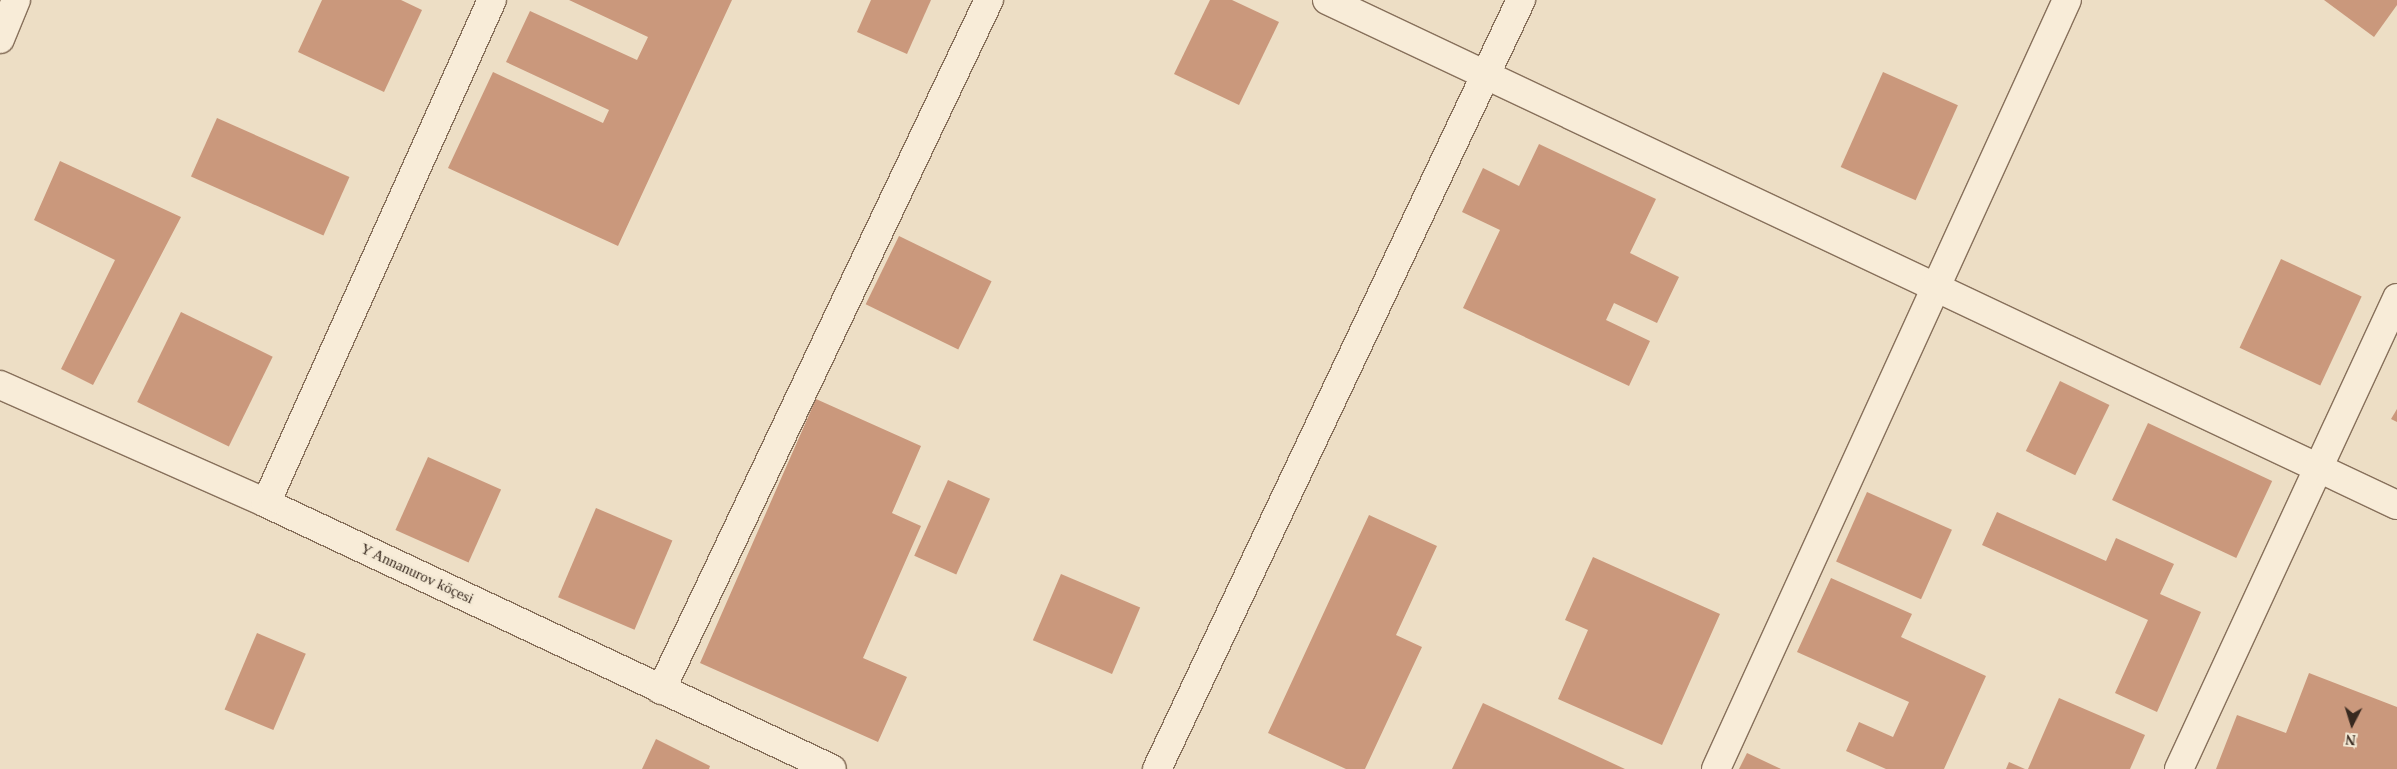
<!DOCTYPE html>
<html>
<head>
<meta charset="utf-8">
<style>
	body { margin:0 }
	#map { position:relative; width:2397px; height:769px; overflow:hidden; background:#eddec5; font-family:Georgia,serif }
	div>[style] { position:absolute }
	.building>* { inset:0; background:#ca987c; transform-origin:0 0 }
	.roads { filter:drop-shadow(1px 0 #87705b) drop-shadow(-1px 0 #87705b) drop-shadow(0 1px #87705b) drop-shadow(0 -1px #87705b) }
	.street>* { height:28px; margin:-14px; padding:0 14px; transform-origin:14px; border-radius:14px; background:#f8ecd8 }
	span { translate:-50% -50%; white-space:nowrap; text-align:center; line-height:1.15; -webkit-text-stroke:4.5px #f4e9d4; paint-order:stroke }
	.street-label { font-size:15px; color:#38291f }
	.north { position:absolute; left:2327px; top:699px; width:50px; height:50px; -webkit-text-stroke:4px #f4e9d4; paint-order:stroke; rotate:185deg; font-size:14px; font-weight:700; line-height:20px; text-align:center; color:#38291f }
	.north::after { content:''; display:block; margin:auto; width:18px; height:22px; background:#38291f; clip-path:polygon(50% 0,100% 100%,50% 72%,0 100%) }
</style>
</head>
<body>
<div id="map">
	<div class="building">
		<i style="clip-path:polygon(322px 0,401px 0,422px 10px,384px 92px,298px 52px)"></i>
		<i style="clip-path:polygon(569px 0,732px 0,618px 246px,448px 168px,493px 72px,603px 123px,609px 110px,506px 62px,530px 11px,637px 60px,648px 37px)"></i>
		<i style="clip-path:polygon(871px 0,931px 0,907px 54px,857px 32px)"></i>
		<i style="clip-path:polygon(1210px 0,1232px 0,1279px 22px,1239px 105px,1174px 74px)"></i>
		<i style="clip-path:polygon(2324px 0,2397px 0,2397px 5px,2374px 37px)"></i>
		<i style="left:1883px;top:72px;width:82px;height:104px;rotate:24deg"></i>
		<i style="left:217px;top:118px;width:145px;height:64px;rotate:24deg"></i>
		<i style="clip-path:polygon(1539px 144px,1656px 199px,1630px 253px,1679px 277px,1657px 323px,1614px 303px,1606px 320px,1650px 341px,1629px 386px,1463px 308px,1500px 230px,1462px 212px,1483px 168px,1519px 186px)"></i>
		<i style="clip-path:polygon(60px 161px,181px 217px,93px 385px,61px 369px,115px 260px,34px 220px)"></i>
		<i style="left:899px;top:236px;width:103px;height:76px;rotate:26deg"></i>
		<i style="left:2281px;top:259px;width:89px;height:98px;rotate:25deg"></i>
		<i style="left:181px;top:312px;width:102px;height:100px;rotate:26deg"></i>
		<i style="left:2060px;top:381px;width:55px;height:78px;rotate:26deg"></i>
		<i style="clip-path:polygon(816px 399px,921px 446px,892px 513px,921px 526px,863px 658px,907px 677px,878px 742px,700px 663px)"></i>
		<i style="clip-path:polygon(2397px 409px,2397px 422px,2391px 419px)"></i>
		<i style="left:2148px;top:423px;width:137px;height:85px;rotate:25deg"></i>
		<i style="left:428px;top:457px;width:80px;height:80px;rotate:24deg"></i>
		<i style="left:948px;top:480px;width:46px;height:83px;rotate:24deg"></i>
		<i style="left:1867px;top:492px;width:93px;height:76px;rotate:24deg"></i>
		<i style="left:596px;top:508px;width:83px;height:97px;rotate:23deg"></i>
		<i style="clip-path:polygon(1997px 512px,2106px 561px,2116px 538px,2174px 564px,2160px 594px,2201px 612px,2157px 712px,2115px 693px,2148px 620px,1982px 545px)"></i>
		<i style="clip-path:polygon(1369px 515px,1437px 546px,1396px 635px,1422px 647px,1365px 769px,1346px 769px,1268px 733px)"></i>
		<i style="clip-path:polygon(1593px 557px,1720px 614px,1662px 745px,1558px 699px,1588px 630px,1565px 620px)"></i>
		<i style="left:1061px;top:574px;width:86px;height:72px;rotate:23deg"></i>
		<i style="clip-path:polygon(1831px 578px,1912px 614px,1901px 637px,1986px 676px,1944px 769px,1886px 769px,1846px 751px,1859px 722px,1893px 737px,1909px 702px,1797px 652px)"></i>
		<i style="left:257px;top:633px;width:53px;height:83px;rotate:23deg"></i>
		<i style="clip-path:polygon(2309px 673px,2397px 707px,2397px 769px,2216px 769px,2237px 715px,2286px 733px)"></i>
		<i style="clip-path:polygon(2059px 698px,2145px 735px,2130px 769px,2028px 769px)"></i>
		<i style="clip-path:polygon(1483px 703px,1625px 769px,1452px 769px)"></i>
		<i style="clip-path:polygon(656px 739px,710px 766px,709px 769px,642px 769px)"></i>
		<i style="clip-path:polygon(1747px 753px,1781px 769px,1739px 769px)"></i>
		<i style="clip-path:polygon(2009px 762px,2025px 769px,2006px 769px)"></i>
	</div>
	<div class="roads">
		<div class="street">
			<i style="left:1327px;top:0;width:1183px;rotate:25.27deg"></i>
			<i style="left:0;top:39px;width:42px;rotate:-67.7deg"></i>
			<i style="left:0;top:385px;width:291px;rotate:23.9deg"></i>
			<i style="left:266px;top:503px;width:625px;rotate:25.17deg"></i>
			<i style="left:266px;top:503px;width:551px;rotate:-65.81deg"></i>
			<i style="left:661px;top:690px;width:764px;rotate:-64.58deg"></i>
			<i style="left:1157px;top:769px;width:851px;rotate:-64.67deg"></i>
			<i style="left:1716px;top:769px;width:845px;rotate:-65.47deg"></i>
			<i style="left:2179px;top:769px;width:519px;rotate:-65.16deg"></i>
		</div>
	</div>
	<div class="street-label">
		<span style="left:417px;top:574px;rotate:25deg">Y Annanurov köçesi</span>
	</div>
	<div class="north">N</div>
</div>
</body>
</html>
